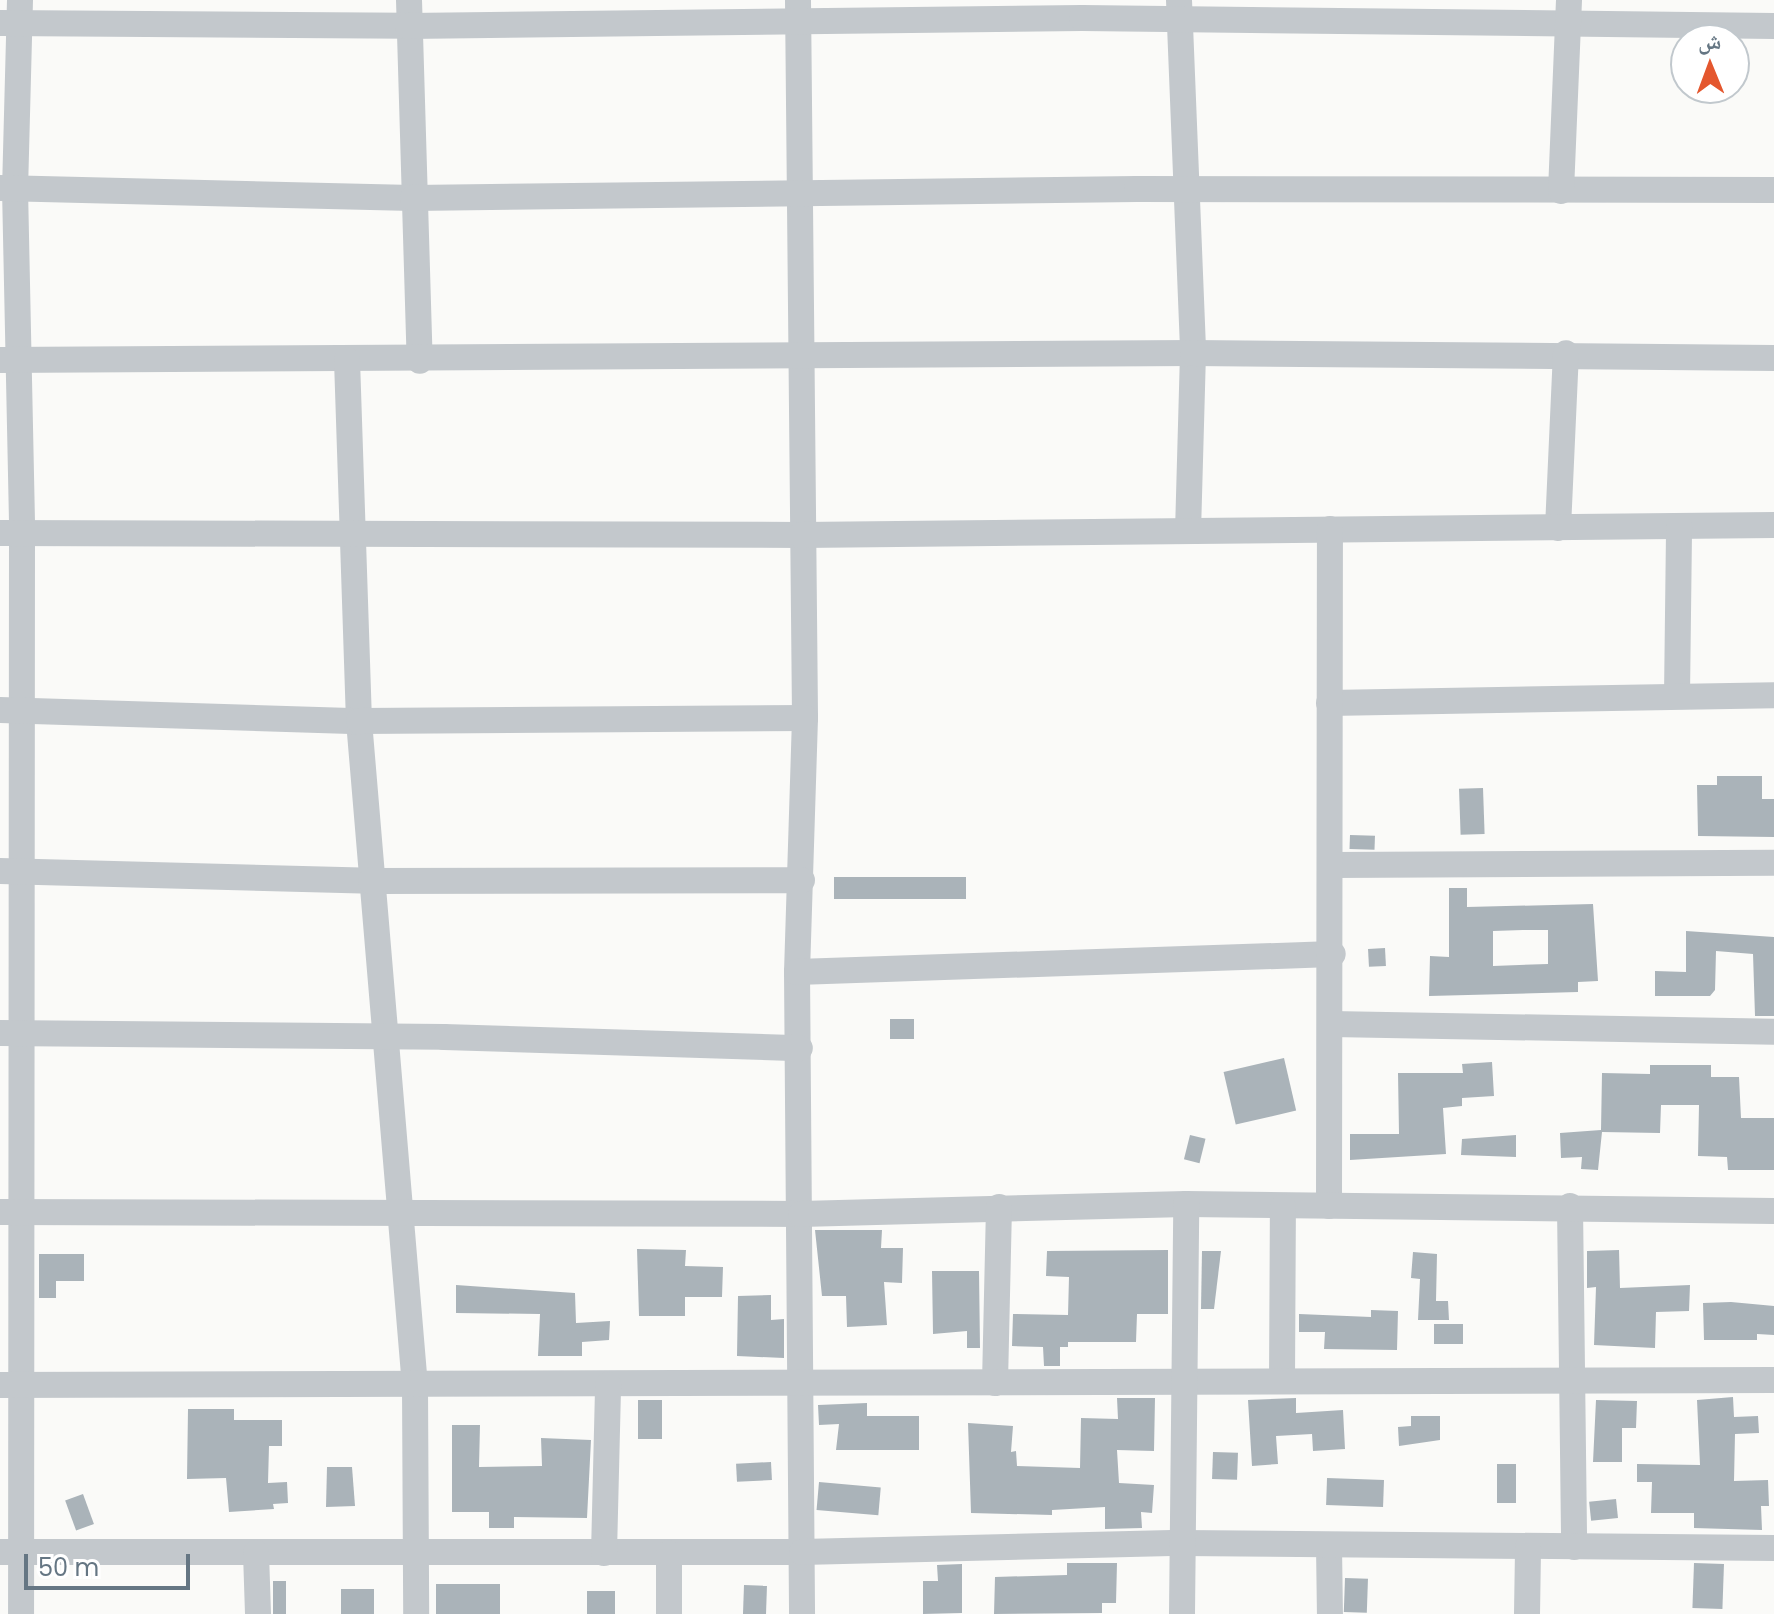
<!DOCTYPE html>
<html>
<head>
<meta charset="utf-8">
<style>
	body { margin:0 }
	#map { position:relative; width:1774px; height:1614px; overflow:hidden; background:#fafaf8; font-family:Poppins,"Noto Naskh Arabic",sans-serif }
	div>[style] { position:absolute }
	.building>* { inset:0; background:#aab3b9; transform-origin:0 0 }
	.minor>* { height:26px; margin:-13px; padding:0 13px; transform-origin:13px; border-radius:13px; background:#c3c8cc }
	span { translate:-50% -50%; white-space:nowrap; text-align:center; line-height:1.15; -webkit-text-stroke:8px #fff; paint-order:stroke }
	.north { position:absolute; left:1670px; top:24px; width:80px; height:80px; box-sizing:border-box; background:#fff; border:2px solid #c1c8cd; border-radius:50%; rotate:359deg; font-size:22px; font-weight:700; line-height:32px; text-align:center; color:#657683 }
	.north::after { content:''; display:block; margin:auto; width:28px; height:36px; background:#e4572e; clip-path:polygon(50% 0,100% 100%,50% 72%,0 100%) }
	.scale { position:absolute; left:24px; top:1554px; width:166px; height:36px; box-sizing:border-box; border:4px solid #657683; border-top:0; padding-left:10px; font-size:24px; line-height:28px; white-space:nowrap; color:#657683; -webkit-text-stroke:6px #fff; paint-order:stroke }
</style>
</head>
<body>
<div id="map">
	<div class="building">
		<i style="clip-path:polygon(1717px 776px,1762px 776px,1762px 799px,1774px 799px,1774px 837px,1698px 836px,1697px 785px,1717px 785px)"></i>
		<i style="left:1483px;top:788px;width:46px;height:24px;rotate:88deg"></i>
		<i style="left:1350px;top:835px;width:25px;height:14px;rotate:2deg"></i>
		<i style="left:834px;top:877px;width:132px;height:22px"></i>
		<i style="clip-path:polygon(evenodd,1449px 888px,1467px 888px,1467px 907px,1593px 904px,1598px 981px,1578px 982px,1578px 992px,1429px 996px,1430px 956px,1449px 957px,1449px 888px,1523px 930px,1548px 930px,1548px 964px,1493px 966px,1493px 931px,1523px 930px)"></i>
		<i style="clip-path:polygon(1686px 931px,1774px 937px,1774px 1016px,1755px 1016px,1753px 954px,1716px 951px,1715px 990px,1710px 996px,1655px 996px,1655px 971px,1686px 972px)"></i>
		<i style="left:1385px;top:948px;width:18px;height:17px;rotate:87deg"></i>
		<i style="left:890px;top:1019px;width:24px;height:20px"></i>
		<i style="left:1284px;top:1058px;width:54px;height:62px;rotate:77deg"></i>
		<i style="clip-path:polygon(1492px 1062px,1494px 1096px,1462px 1098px,1462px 1106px,1443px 1108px,1446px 1154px,1350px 1160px,1350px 1134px,1399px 1134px,1398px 1073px,1463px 1073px,1462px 1064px)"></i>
		<i style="clip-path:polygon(1650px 1065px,1711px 1065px,1711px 1077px,1739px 1077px,1741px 1118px,1774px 1118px,1774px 1170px,1728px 1170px,1727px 1157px,1698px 1156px,1699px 1105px,1661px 1105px,1660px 1133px,1602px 1132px,1598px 1170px,1581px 1169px,1582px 1157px,1561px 1158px,1560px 1133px,1601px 1130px,1602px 1073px,1650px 1074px)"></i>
		<i style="left:1190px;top:1135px;width:16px;height:25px;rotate:14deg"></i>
		<i style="clip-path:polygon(1516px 1135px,1516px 1157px,1461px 1155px,1462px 1139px)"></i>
		<i style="clip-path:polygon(815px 1230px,882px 1230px,881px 1248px,903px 1248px,902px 1283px,884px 1282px,887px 1325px,847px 1327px,846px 1296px,822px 1296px)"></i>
		<i style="clip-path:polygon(637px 1249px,686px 1250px,685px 1266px,723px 1267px,722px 1297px,685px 1297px,685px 1316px,639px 1316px)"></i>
		<i style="clip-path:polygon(1168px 1250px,1168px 1314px,1137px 1314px,1136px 1342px,1068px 1342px,1068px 1347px,1060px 1347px,1060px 1366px,1044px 1366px,1043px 1347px,1012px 1346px,1013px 1314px,1068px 1315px,1069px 1277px,1046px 1276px,1047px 1251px)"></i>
		<i style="clip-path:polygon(1619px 1250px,1620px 1288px,1690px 1285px,1689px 1311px,1656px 1312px,1655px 1348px,1594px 1345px,1596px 1287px,1587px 1288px,1587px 1251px)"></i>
		<i style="clip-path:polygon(1202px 1251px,1221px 1251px,1214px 1309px,1201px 1309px)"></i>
		<i style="clip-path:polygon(1413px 1252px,1437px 1254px,1436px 1301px,1448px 1301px,1449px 1320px,1418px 1320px,1420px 1279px,1411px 1278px)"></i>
		<i style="clip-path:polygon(39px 1254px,84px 1254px,84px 1281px,56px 1281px,56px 1298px,39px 1298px)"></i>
		<i style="clip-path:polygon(932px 1271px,979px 1271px,980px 1348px,967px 1348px,967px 1331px,933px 1334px)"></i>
		<i style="clip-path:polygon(456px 1285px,575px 1293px,576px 1323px,610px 1321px,609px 1340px,582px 1342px,582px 1356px,538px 1356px,540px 1314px,456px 1313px)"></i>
		<i style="clip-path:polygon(771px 1295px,771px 1320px,784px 1319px,784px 1358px,737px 1356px,738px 1296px)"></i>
		<i style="clip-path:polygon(1731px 1302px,1774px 1306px,1774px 1335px,1757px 1334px,1757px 1340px,1704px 1340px,1703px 1303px)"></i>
		<i style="clip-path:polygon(1371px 1310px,1398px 1311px,1397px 1350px,1324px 1349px,1325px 1332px,1299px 1332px,1299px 1314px,1371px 1317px)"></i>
		<i style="left:1434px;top:1324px;width:29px;height:20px"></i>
		<i style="clip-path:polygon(1733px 1397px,1734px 1417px,1758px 1416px,1759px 1433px,1735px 1434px,1734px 1481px,1768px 1480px,1769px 1506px,1761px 1506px,1762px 1530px,1694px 1528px,1694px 1513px,1651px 1513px,1652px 1482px,1637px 1482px,1637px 1464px,1700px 1465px,1697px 1400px)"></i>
		<i style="clip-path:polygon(1117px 1398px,1155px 1398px,1154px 1451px,1117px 1450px,1119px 1483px,1154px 1485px,1152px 1513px,1141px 1512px,1142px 1528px,1105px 1529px,1105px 1507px,1052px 1510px,1052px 1515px,971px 1513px,968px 1423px,1013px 1426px,1011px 1452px,1016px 1451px,1017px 1466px,1080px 1468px,1081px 1418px,1118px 1419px)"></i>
		<i style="clip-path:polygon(1296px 1398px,1296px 1413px,1343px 1410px,1345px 1449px,1313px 1451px,1312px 1434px,1276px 1436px,1278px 1464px,1252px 1466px,1248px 1400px)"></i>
		<i style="left:638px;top:1400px;width:24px;height:39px"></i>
		<i style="clip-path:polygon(1596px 1400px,1637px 1401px,1636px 1428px,1622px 1428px,1622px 1462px,1593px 1462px)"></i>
		<i style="clip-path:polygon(867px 1403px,867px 1416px,919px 1416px,919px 1450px,836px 1450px,839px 1424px,819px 1425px,818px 1405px)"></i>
		<i style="clip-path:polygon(188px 1409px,234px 1409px,234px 1420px,282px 1420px,282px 1446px,269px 1446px,268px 1483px,287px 1482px,288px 1503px,273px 1504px,274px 1509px,229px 1512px,226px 1478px,187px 1479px)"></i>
		<i style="clip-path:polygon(1411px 1416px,1440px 1416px,1440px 1440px,1399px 1446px,1398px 1427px,1411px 1426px)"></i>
		<i style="clip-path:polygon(452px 1425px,480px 1425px,479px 1467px,542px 1466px,541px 1438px,591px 1440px,587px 1518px,514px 1517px,514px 1528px,489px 1528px,489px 1512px,452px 1512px)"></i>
		<i style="left:1213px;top:1452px;width:25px;height:27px;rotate:2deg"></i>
		<i style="left:771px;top:1462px;width:18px;height:35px;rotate:87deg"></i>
		<i style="left:1497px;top:1464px;width:19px;height:39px"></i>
		<i style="clip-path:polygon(327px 1467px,352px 1467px,355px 1506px,326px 1507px)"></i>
		<i style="left:1384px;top:1480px;width:27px;height:57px;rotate:92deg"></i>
		<i style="left:819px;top:1482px;width:62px;height:28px;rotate:5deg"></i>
		<i style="left:83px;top:1494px;width:32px;height:19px;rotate:70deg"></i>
		<i style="left:1616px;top:1499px;width:19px;height:27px;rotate:84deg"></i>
		<i style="clip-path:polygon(1067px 1563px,1117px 1563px,1116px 1603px,1102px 1603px,1102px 1613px,994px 1614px,995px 1577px,1067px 1575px)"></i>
		<i style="left:1694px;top:1563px;width:30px;height:45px;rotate:2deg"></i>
		<i style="clip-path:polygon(962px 1564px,962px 1613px,923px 1614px,923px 1581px,938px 1581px,937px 1565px)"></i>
		<i style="left:1345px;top:1578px;width:23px;height:34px;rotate:2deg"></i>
		<i style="left:273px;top:1581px;width:13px;height:33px"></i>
		<i style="left:500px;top:1584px;width:30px;height:64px;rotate:90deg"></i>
		<i style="left:744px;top:1585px;width:23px;height:29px;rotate:2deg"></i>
		<i style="left:341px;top:1589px;width:33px;height:25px"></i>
		<i style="left:587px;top:1591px;width:28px;height:23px"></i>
	</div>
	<div class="minor">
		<i style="left:20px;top:0;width:188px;rotate:91.5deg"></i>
		<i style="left:15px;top:188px;width:345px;rotate:88.8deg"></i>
		<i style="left:22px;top:533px;width:1081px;rotate:90.05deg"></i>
		<i style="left:409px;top:0;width:361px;rotate:88.3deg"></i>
		<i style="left:798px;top:0;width:718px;rotate:89.44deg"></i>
		<i style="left:805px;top:718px;width:254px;rotate:91.8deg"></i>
		<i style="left:797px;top:972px;width:642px;rotate:89.55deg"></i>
		<i style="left:1179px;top:0;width:353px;rotate:87.7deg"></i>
		<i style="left:1193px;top:353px;width:174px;rotate:91.6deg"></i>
		<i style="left:0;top:23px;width:408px;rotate:0.4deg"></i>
		<i style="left:408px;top:26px;width:674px;rotate:-0.68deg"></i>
		<i style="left:1082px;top:18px;width:692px;rotate:0.66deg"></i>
		<i style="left:0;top:188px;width:413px;rotate:1.4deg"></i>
		<i style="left:413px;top:198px;width:724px;rotate:-0.71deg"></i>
		<i style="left:1137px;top:189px;width:637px;rotate:0.09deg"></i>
		<i style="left:1561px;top:191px;width:191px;rotate:-87.6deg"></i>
		<i style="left:0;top:360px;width:1193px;rotate:-0.34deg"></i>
		<i style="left:1193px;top:353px;width:581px;rotate:0.49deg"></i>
		<i style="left:347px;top:360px;width:361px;rotate:88.1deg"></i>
		<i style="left:359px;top:721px;width:668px;rotate:85.19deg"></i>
		<i style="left:415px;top:1387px;width:227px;rotate:89.7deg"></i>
		<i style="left:1558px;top:528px;width:175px;rotate:-87.4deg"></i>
		<i style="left:0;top:533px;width:801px;rotate:0.14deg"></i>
		<i style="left:801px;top:535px;width:973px;rotate:-0.59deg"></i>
		<i style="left:1677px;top:696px;width:169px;rotate:-89.3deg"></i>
		<i style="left:1329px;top:703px;width:445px;rotate:-1deg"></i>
		<i style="left:0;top:710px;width:359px;rotate:1.8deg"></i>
		<i style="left:359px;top:721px;width:446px;rotate:-0.4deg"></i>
		<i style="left:1333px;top:865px;width:441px;rotate:-0.3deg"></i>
		<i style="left:0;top:871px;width:371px;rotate:1.5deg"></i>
		<i style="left:371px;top:881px;width:431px;rotate:-0.1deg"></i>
		<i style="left:797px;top:972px;width:536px;rotate:-1.92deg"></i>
		<i style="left:1331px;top:1024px;width:443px;rotate:1deg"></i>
		<i style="left:0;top:1033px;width:444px;rotate:0.5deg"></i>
		<i style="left:444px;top:1037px;width:356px;rotate:1.8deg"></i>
		<i style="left:1329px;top:1206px;width:677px;rotate:-89.92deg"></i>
		<i style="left:1570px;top:1206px;width:341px;rotate:89.3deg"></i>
		<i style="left:0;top:1212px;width:801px;rotate:0.14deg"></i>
		<i style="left:801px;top:1214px;width:385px;rotate:-1.5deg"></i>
		<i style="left:1186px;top:1204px;width:588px;rotate:0.68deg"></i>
		<i style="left:1282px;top:1381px;width:174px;rotate:-89.7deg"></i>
		<i style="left:995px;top:1383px;width:176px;rotate:-88.7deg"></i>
		<i style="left:0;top:1385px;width:1774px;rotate:-0.16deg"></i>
		<i style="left:1329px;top:1546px;width:68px;rotate:89.2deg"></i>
		<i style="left:0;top:1552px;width:802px"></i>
		<i style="left:802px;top:1552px;width:380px;rotate:-1.4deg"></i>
		<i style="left:1182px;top:1543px;width:592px;rotate:0.48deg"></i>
		<i style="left:256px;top:1553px;width:61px;rotate:88.1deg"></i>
		<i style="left:604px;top:1553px;width:168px;rotate:-88.6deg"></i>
		<i style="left:669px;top:1614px;width:61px;rotate:-90deg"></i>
		<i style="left:1182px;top:1614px;width:410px;rotate:-89.4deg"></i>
		<i style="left:1527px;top:1614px;width:67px;rotate:-89.1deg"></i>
	</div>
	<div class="north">ش</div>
	<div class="scale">50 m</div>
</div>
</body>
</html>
